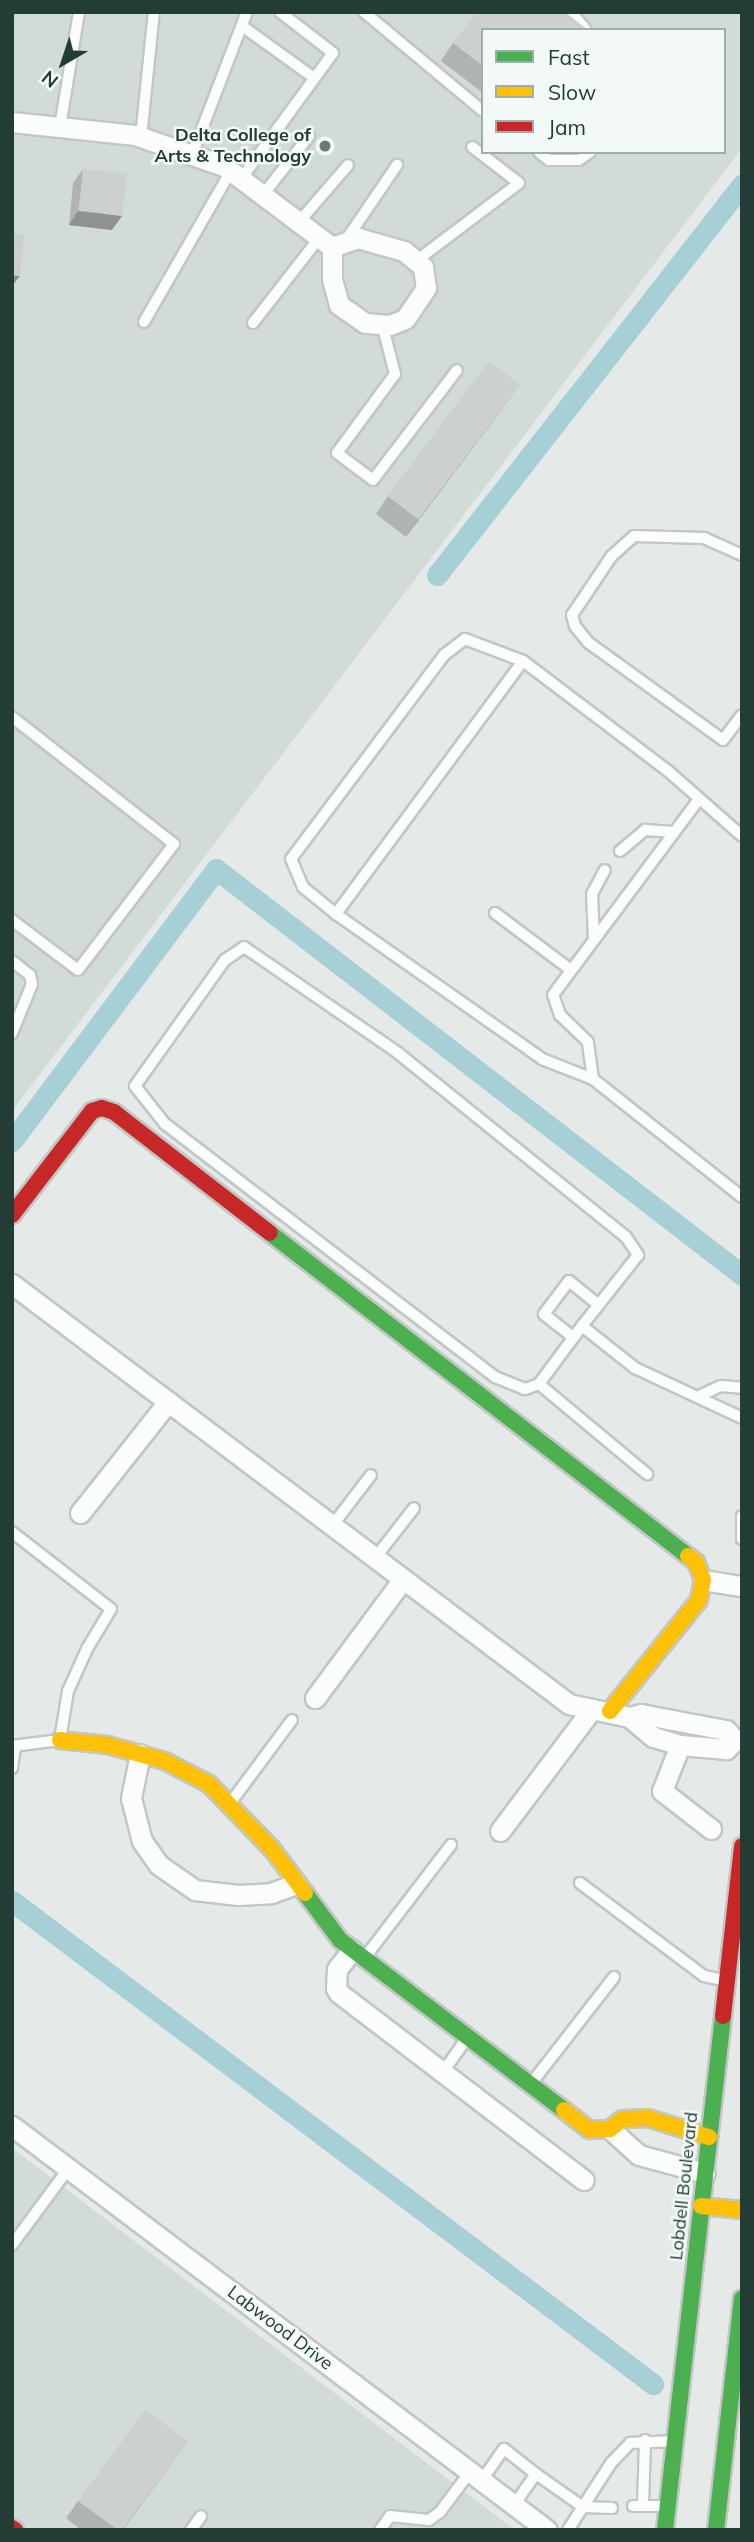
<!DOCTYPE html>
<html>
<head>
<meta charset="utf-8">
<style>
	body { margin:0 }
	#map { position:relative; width:754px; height:2542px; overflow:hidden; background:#e5eae8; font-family:Mulish,sans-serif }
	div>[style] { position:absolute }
	.built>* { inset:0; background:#d3dbd8 }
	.canal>* { height:21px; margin:-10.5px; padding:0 10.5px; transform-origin:10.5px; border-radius:10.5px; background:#a7cfd6 }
	.roads { filter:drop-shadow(2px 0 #c2c7c5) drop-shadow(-2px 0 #c2c7c5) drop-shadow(0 2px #c2c7c5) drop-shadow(0 -2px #c2c7c5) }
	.lane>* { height:10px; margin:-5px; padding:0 5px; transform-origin:5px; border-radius:5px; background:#fbfcfc }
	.street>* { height:19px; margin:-9.5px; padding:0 9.5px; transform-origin:9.5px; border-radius:9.5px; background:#fbfcfc }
	.fast>* { height:16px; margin:-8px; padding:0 8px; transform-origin:8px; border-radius:8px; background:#4caf50 }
	.slow>* { height:16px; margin:-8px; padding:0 8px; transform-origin:8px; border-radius:8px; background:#ffc107 }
	.jam>* { height:16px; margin:-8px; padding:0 8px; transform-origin:8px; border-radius:8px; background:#c62828 }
	.wall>* { inset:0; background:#afb4b2 }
	.shaded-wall>* { inset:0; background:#8f9291 }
	.building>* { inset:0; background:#ccd1cf; transform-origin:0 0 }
	.dots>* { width:19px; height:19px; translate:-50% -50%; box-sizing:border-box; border:4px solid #f3f9f6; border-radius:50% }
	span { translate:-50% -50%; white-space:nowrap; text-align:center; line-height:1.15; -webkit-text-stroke:5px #f3f9f6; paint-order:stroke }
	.poi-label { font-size:18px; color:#233d36; font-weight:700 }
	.right { translate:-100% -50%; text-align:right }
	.street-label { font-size:18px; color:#233d36 }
	.frame { position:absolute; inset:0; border:14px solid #233d36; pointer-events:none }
	.legend { position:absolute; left:481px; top:28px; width:245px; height:126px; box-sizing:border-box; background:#f3f9f6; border:2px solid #a0aea9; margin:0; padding:9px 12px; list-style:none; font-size:21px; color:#233d36 }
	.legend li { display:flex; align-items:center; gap:14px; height:35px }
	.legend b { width:35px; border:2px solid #a0aea9 }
	.north { position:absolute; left:28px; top:28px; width:70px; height:70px; -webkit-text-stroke:5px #f3f9f6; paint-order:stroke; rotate:219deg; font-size:19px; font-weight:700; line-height:28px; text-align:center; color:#233d36 }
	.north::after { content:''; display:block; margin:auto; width:24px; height:32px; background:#233d36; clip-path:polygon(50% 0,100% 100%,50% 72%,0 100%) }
</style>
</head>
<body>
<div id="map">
	<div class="built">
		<i style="clip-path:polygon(evenodd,12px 12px,742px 12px,742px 148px,12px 1111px,12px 12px,483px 30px,724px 30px,724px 152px,483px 152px,483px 30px)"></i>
		<i style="clip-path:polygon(12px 2148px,515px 2530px,12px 2530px)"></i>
	</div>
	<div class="canal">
		<i style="left:437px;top:575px;width:496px;rotate:-52deg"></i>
		<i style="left:12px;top:1141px;width:340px;rotate:-53.1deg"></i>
		<i style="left:216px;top:869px;width:664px;rotate:37.66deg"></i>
		<i style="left:12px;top:1901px;width:803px;rotate:37deg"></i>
	</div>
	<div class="roads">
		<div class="lane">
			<i style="left:364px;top:12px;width:155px;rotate:39.8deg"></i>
			<i style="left:571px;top:12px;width:23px;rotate:50deg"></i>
			<i style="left:242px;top:26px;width:89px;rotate:35.8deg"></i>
			<i style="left:60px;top:127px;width:117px;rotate:-80.6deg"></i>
			<i style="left:141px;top:137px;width:126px;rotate:-84.1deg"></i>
			<i style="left:539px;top:152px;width:13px;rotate:39deg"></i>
			<i style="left:549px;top:160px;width:30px"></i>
			<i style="left:579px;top:160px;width:14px;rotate:-36deg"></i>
			<i style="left:192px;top:155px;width:153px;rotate:-69deg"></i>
			<i style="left:241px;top:179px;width:156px;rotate:-53.9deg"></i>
			<i style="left:333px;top:53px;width:67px;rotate:-142.3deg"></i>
			<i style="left:263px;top:195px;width:75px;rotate:-52.1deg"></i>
			<i style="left:299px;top:222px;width:75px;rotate:-49.3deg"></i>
			<i style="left:346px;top:240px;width:91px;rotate:-55.8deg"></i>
			<i style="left:416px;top:261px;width:129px;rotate:-37.1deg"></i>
			<i style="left:519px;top:183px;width:59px;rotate:-142.5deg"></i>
			<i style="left:144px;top:322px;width:174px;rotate:-60.1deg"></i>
			<i style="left:253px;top:323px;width:109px;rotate:-52.1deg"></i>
			<i style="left:382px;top:324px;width:52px;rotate:75.4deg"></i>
			<i style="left:395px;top:374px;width:98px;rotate:126.3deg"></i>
			<i style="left:337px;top:453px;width:45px;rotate:36.9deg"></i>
			<i style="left:373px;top:480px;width:138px;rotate:-52.6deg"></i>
			<i style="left:742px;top:555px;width:42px;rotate:-155.9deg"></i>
			<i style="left:704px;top:538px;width:70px;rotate:-178.4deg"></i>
			<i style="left:634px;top:536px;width:31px;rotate:138deg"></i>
			<i style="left:611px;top:557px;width:70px;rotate:123.9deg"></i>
			<i style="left:572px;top:615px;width:11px;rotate:75deg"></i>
			<i style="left:575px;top:626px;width:22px;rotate:51deg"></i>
			<i style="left:589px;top:643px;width:165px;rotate:35.9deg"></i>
			<i style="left:723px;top:740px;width:31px;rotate:-53deg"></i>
			<i style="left:12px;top:717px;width:206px;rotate:38.1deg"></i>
			<i style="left:174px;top:844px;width:158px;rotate:127.3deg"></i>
			<i style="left:78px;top:970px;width:83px;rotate:-142.9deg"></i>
			<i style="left:742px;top:836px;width:98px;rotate:-138.7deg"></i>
			<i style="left:668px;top:771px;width:182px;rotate:-142.8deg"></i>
			<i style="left:523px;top:661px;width:315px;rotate:126.5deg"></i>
			<i style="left:336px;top:914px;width:252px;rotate:35.1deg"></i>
			<i style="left:542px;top:1059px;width:55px;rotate:21.4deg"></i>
			<i style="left:593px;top:1079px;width:190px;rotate:38.4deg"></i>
			<i style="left:620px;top:851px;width:33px;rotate:-40deg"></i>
			<i style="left:645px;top:830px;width:29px;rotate:4deg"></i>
			<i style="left:495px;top:913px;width:95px;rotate:36.9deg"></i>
			<i style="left:336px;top:914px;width:43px;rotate:-140.7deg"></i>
			<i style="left:303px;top:887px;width:30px;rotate:-113deg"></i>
			<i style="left:291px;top:859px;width:255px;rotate:-53.1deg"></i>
			<i style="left:444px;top:655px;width:26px;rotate:-37deg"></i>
			<i style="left:465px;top:639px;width:62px;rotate:20.8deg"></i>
			<i style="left:594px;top:939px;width:45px;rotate:-92.5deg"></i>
			<i style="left:592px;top:894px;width:27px;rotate:-62deg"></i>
			<i style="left:12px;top:961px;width:23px;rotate:38deg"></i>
			<i style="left:30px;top:975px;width:9px;rotate:77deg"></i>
			<i style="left:32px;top:984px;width:53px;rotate:112.2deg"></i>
			<i style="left:593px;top:1079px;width:37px;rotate:-98deg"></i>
			<i style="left:588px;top:1042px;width:39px;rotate:-136deg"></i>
			<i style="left:560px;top:1015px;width:21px;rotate:-109deg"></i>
			<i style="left:553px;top:995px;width:244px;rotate:-53.3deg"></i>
			<i style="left:582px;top:1326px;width:72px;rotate:126.6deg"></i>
			<i style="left:539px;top:1384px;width:15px;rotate:160deg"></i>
			<i style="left:525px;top:1389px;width:32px;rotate:-158deg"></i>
			<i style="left:495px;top:1377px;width:416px;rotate:-142.5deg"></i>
			<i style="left:165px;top:1124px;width:48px;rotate:-128.3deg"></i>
			<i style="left:135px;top:1086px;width:155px;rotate:-54.5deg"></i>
			<i style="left:225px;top:960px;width:23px;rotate:-34deg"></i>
			<i style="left:244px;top:947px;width:187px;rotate:34.5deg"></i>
			<i style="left:398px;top:1053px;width:293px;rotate:38.9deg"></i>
			<i style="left:626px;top:1237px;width:22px;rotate:56deg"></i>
			<i style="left:638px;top:1255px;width:90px;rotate:128.3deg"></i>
			<i style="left:582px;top:1326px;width:68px;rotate:38.4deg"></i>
			<i style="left:635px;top:1368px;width:118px;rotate:25deg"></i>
			<i style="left:573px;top:1337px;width:37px;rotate:-142deg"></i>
			<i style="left:544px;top:1314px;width:41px;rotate:-52.9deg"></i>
			<i style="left:569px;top:1281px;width:38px;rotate:39deg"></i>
			<i style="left:539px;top:1384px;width:141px;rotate:39.8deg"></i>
			<i style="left:697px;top:1397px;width:26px;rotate:-25deg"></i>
			<i style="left:721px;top:1386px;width:21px;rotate:5deg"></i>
			<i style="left:742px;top:1516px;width:23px;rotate:90deg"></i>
			<i style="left:332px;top:1526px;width:64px;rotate:-52.6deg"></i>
			<i style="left:12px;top:1532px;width:125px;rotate:37.9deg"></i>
			<i style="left:111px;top:1609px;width:47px;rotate:121deg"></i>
			<i style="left:87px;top:1649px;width:46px;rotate:114.3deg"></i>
			<i style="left:68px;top:1691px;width:50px;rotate:99.3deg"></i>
			<i style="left:60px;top:1740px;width:48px;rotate:172.9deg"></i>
			<i style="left:375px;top:1558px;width:63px;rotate:-52deg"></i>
			<i style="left:12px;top:1768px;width:22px;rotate:-82deg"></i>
			<i style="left:231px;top:1802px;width:102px;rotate:-53.4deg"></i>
			<i style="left:580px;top:1883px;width:155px;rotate:36.9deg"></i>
			<i style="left:704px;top:1976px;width:24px;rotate:12deg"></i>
			<i style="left:366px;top:1956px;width:140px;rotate:-52.6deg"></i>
			<i style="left:443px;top:2072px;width:42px;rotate:-54.8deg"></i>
			<i style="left:530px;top:2085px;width:137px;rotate:-52.1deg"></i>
			<i style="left:12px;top:2245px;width:96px;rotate:-53.5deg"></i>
			<i style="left:482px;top:2480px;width:38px;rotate:-55deg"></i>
			<i style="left:504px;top:2449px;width:41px;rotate:38deg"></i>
			<i style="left:514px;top:2505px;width:38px;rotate:-55deg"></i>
			<i style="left:536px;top:2474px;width:57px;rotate:35.1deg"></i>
			<i style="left:583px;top:2507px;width:29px;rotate:2deg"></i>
			<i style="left:643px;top:2505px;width:65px;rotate:-88.2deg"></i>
			<i style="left:633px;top:2506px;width:34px"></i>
			<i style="left:191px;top:2530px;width:17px;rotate:-54deg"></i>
			<i style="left:380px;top:2530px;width:17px;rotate:-54deg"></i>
			<i style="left:390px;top:2516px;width:39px;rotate:6deg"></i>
			<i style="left:429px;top:2520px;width:14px;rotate:-36deg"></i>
			<i style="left:440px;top:2512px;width:50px;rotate:-53.1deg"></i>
			<i style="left:568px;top:2530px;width:80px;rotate:-57.3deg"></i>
			<i style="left:611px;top:2463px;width:28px;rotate:-46deg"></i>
			<i style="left:630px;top:2443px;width:45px;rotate:-2.5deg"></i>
		</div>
		<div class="street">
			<i style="left:12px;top:122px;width:124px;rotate:6deg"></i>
			<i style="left:135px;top:135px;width:94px;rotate:19.2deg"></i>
			<i style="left:224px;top:166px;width:135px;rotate:36.9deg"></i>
			<i style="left:358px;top:238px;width:48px;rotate:15.8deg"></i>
			<i style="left:404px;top:251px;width:25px;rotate:40deg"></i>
			<i style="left:423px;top:267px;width:21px;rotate:82deg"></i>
			<i style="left:426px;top:288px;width:37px;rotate:124deg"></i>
			<i style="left:405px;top:319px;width:17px;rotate:159deg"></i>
			<i style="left:389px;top:325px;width:24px;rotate:-175deg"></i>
			<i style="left:365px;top:323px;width:32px;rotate:-145deg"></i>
			<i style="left:339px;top:305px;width:27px;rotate:-105deg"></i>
			<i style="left:332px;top:279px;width:32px;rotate:-90deg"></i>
			<i style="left:332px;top:247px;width:28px;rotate:-19deg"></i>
			<i style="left:12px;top:1284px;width:698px;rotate:37.02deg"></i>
			<i style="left:569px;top:1704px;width:61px;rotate:12.2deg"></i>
			<i style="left:80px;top:1513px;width:142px;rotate:-51.6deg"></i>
			<i style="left:703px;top:1580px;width:39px;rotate:9deg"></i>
			<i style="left:315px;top:1698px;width:148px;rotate:-53.5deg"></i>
			<i style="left:735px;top:1740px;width:13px;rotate:135deg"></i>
			<i style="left:726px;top:1749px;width:46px;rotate:-175deg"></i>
			<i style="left:680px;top:1745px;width:28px;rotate:-163deg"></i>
			<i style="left:653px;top:1737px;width:31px;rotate:-140deg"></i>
			<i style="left:629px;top:1717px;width:12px;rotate:-14deg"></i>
			<i style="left:641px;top:1714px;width:86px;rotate:10.7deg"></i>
			<i style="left:726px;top:1730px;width:13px;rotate:48deg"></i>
			<i style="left:735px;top:1740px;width:7px;rotate:8deg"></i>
			<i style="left:680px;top:1745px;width:49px;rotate:111.4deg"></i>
			<i style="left:662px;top:1791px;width:62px;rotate:37.8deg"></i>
			<i style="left:140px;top:1754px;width:45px;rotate:101.6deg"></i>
			<i style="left:131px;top:1798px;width:44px;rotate:75.7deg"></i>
			<i style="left:142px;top:1841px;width:29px;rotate:55deg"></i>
			<i style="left:159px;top:1865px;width:44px;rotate:34.8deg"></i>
			<i style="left:195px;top:1890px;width:43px;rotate:6.6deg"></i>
			<i style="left:238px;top:1895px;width:33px;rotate:-3deg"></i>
			<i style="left:271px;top:1893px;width:27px;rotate:-20deg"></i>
			<i style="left:500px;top:1831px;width:153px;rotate:-53deg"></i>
			<i style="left:352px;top:1950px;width:24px;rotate:128deg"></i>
			<i style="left:337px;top:1969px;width:19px;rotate:93deg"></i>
			<i style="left:336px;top:1988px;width:6px;rotate:59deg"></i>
			<i style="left:339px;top:1993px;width:308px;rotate:37.4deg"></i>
			<i style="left:12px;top:2126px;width:670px;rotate:37.06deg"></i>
			<i style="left:610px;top:2129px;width:39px;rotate:42deg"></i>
			<i style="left:639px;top:2155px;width:68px;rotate:15.3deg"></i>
		</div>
		<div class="fast">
			<i style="left:270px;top:1233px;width:528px;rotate:37.69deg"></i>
			<i style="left:305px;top:1893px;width:59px;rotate:53.3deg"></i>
			<i style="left:340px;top:1940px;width:281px;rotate:37.2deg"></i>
			<i style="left:665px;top:2530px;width:517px;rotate:-83.56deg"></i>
			<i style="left:716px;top:2530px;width:233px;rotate:-83.6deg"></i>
		</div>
		<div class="slow">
			<i style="left:610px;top:1711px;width:142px;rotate:-51.3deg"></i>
			<i style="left:699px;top:1600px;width:20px;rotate:-79deg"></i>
			<i style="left:703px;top:1580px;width:19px;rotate:-111deg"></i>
			<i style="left:696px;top:1562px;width:10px;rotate:-143deg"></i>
			<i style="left:60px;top:1740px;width:48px;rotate:5.9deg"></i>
			<i style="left:108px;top:1745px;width:59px;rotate:15.7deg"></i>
			<i style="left:165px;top:1761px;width:50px;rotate:27.6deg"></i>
			<i style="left:209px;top:1784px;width:91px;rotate:45.9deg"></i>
			<i style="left:272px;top:1849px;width:55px;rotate:53.1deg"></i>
			<i style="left:564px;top:2110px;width:33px;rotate:38deg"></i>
			<i style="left:590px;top:2130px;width:20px;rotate:-3deg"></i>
			<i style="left:610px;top:2129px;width:16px;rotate:-38deg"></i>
			<i style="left:623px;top:2119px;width:25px;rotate:-2deg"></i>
			<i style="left:648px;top:2118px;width:64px;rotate:17.3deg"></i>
			<i style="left:701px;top:2206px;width:41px;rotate:5.6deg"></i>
		</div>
		<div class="jam">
			<i style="left:12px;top:1215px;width:131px;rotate:-52.4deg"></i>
			<i style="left:92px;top:1111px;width:10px;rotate:-17deg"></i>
			<i style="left:102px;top:1108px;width:13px;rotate:18deg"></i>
			<i style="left:114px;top:1112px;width:197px;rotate:37.8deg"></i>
			<i style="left:723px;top:2016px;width:171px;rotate:-83.6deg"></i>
			<i style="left:12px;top:2528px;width:4px;rotate:34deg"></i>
		</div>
	</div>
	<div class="wall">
		<i style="clip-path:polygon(483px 30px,483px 93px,441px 61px,453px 43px)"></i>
		<i style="clip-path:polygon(83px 169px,112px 230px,69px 225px,73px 183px)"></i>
		<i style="clip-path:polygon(507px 402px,406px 537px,376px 514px,388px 496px)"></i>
		<i style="clip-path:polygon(188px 2441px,123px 2530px,81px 2530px,66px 2518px,78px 2501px)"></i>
	</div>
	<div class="shaded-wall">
		<i style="clip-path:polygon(78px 211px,122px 216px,112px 230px,69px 225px)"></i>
		<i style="clip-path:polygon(12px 275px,20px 276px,12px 286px)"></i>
		<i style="clip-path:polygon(520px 384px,507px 402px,406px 537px,419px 519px)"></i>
	</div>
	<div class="building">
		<i style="clip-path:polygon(12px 12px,16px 12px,12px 37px)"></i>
		<i style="clip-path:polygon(477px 12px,565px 12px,588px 30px,483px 30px,483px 66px,453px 43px)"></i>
		<i style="left:83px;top:169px;width:44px;height:42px;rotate:6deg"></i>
		<i style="clip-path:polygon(12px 233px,25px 235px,20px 276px,12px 275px)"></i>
		<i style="left:489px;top:361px;width:39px;height:169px;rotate:37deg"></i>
		<i style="clip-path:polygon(145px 2410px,188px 2441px,122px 2530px,118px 2530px,78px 2501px)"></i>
	</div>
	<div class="dots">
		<i style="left:325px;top:146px;background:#677a74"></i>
	</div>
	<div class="poi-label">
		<span class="right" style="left:311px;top:146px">Delta College of<br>Arts &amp; Technology</span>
	</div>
	<div class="street-label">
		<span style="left:684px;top:2186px;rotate:-84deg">Lobdell Boulevard</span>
		<span style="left:280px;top:2328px;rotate:37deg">Labwood Drive</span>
	</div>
	<div class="frame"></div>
	<ul class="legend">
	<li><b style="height:9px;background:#4caf50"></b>Fast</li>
	<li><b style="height:9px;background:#ffc107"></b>Slow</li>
	<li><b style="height:9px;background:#c62828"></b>Jam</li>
	</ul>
	<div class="north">N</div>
</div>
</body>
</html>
